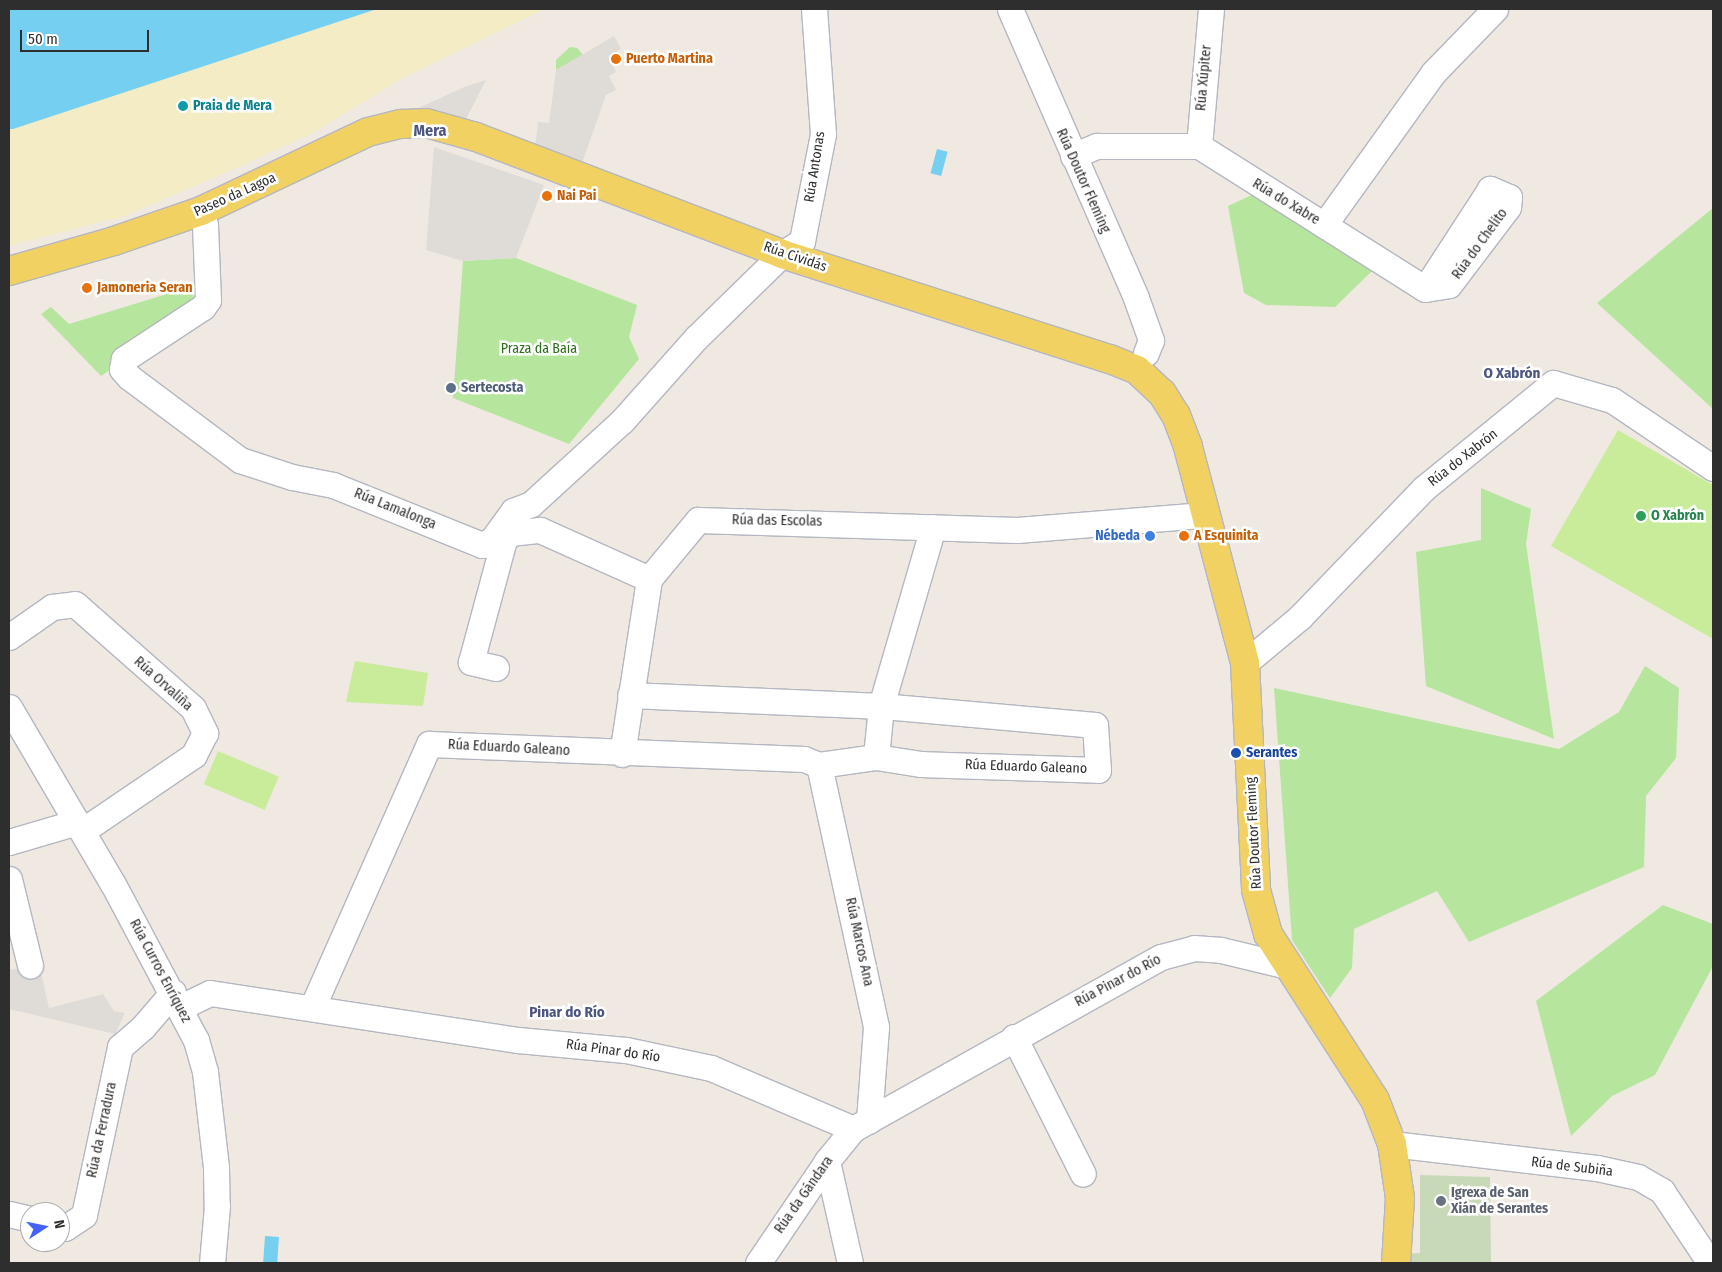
<!DOCTYPE html>
<html>
<head>
<meta charset="utf-8">
<style>
	body { margin:0 }
	#map { position:relative; width:1722px; height:1272px; overflow:hidden; background:#efe9e1; font-family:"Fira Sans Condensed",sans-serif }
	div>[style] { position:absolute }
	.green>* { inset:0; background:#b6e59e }
	.sand>* { inset:0; background:#f3ecc5 }
	.cemetery>* { inset:0; background:#c8d9b8 }
	.pitch>* { inset:0; background:#c9ec9a; transform-origin:0 0 }
	.plaza>* { inset:0; background:#dfdcd8 }
	.water>* { inset:0; background:#75cff0; transform-origin:0 0 }
	.roads { filter:drop-shadow(1px 0 #b4b7c1) drop-shadow(-1px 0 #b4b7c1) drop-shadow(0 1px #b4b7c1) drop-shadow(0 -1px #b4b7c1) }
	.minor>* { height:25px; margin:-12.5px; padding:0 12.5px; transform-origin:12.5px; border-radius:12.5px; background:#fff }
	.major>* { height:28px; margin:-14px; padding:0 14px; transform-origin:14px; border-radius:14px; background:#f2d163 }
	.dots>* { width:14px; height:14px; translate:-50% -50%; box-sizing:border-box; border:2px solid #fff; border-radius:50% }
	span { translate:-50% -50%; white-space:nowrap; text-align:center; line-height:1.15; -webkit-text-stroke:5px #fff; paint-order:stroke }
	.food-label { font-size:14px; color:#c56008; font-weight:700 }
	.left { translate:0 -50%; text-align:left }
	.street-label { font-size:14px; color:#2e2e2e }
	.culture-label { font-size:14px; color:#0d838f; font-weight:700 }
	.park-label { font-size:14px; color:#2c6e1b }
	.service-label { font-size:14px; color:#4e5e75; font-weight:700 }
	.leisure-label { font-size:14px; color:#27864d; font-weight:700 }
	.shop-label { font-size:14px; color:#366cbe; font-weight:700 }
	.right { translate:-100% -50%; text-align:right }
	.transit-label { font-size:14px; color:#164399; font-weight:700 }
	.worship-label { font-size:14px; color:#5b616d; font-weight:700 }
	.neighbourhood-label { font-size:15px; color:#4d5680; font-weight:700 }
	.quarter-label { font-size:16px; color:#4d5680; font-weight:700 }
	.frame { position:absolute; inset:0; border:10px solid #2e2e2e; pointer-events:none }
	.north { position:absolute; left:20px; top:1202px; width:50px; height:50px; box-sizing:border-box; background:#fff; border:1px solid #ababab; border-radius:50%; rotate:79deg; font-size:14px; font-weight:700; line-height:20px; text-align:center; color:#2e2e2e }
	.north::after { content:''; display:block; margin:auto; width:18px; height:22px; background:#4264fb; clip-path:polygon(50% 0,100% 100%,50% 72%,0 100%) }
	.scale { position:absolute; left:20px; top:30px; width:129px; height:22px; box-sizing:border-box; border:2px solid #2e2e2e; border-top:0; padding-left:6px; font-size:15px; line-height:18px; white-space:nowrap; color:#2e2e2e; -webkit-text-stroke:4px #fff; paint-order:stroke }
</style>
</head>
<body>
<div id="map">
	<div class="green">
		<i style="clip-path:polygon(570px 47px,577px 48px,583px 55px,556px 70px,556px 60px)"></i>
		<i style="clip-path:polygon(1252px 195px,1374px 269px,1335px 307px,1266px 305px,1244px 293px,1228px 206px)"></i>
		<i style="clip-path:polygon(1713px 208px,1713px 409px,1597px 303px)"></i>
		<i style="clip-path:polygon(516px 258px,637px 305px,629px 337px,639px 359px,569px 444px,453px 398px,463px 261px)"></i>
		<i style="clip-path:polygon(193px 286px,193px 314px,101px 376px,41px 314px,51px 307px,69px 324px)"></i>
		<i style="clip-path:polygon(1481px 488px,1531px 509px,1526px 544px,1554px 739px,1426px 686px,1416px 552px,1481px 540px)"></i>
		<i style="clip-path:polygon(1645px 666px,1679px 688px,1676px 758px,1646px 796px,1644px 867px,1469px 942px,1437px 891px,1354px 929px,1352px 968px,1330px 998px,1292px 940px,1274px 688px,1559px 749px,1619px 712px)"></i>
		<i style="clip-path:polygon(1663px 905px,1713px 924px,1713px 966px,1655px 1075px,1612px 1096px,1571px 1136px,1536px 1001px)"></i>
	</div>
	<div class="sand">
		<i style="clip-path:polygon(243px 9px,545px 9px,403px 78px,311px 134px,225px 173px,125px 216px,9px 246px,9px 31px)"></i>
	</div>
	<div class="cemetery">
		<i style="clip-path:polygon(1420px 1175px,1490px 1177px,1491px 1263px,1405px 1263px,1405px 1254px,1420px 1253px)"></i>
	</div>
	<div class="pitch">
		<i style="clip-path:polygon(1618px 430px,1713px 485px,1713px 639px,1551px 546px)"></i>
		<i style="clip-path:polygon(355px 661px,428px 673px,423px 706px,346px 702px)"></i>
		<i style="left:218px;top:751px;width:66px;height:36px;rotate:23deg"></i>
	</div>
	<div class="plaza">
		<i style="clip-path:polygon(614px 36px,621px 49px,608px 57px,616px 72px,609px 76px,616px 90px,606px 95px,581px 166px,535px 148px,538px 122px,549px 123px,556px 70px)"></i>
		<i style="clip-path:polygon(486px 80px,466px 119px,412px 111px,464px 87px)"></i>
		<i style="clip-path:polygon(434px 147px,544px 185px,516px 258px,463px 261px,426px 250px)"></i>
		<i style="clip-path:polygon(39px 964px,49px 1008px,103px 994px,114px 1011px,125px 1013px,115px 1034px,9px 1009px,9px 970px)"></i>
	</div>
	<div class="water">
		<i style="clip-path:polygon(9px 9px,377px 9px,13px 129px,9px 129px)"></i>
		<i style="left:937px;top:149px;width:11px;height:25px;rotate:15deg"></i>
		<i style="left:265px;top:1236px;width:14px;height:27px;rotate:4deg"></i>
	</div>
	<div class="roads">
		<div class="minor">
			<i style="left:1010px;top:9px;width:315px;rotate:66.4deg"></i>
			<i style="left:1136px;top:298px;width:45px;rotate:70.3deg"></i>
			<i style="left:1151px;top:340px;width:14px;rotate:111deg"></i>
			<i style="left:1199px;top:146px;width:138px;rotate:-85deg"></i>
			<i style="left:1073px;top:156px;width:26px;rotate:-23deg"></i>
			<i style="left:1097px;top:146px;width:102px"></i>
			<i style="left:1199px;top:146px;width:267px;rotate:32.3deg"></i>
			<i style="left:1425px;top:289px;width:24px;rotate:-9deg"></i>
			<i style="left:1449px;top:285px;width:98px;rotate:-52.9deg"></i>
			<i style="left:1508px;top:207px;width:10px;rotate:-84deg"></i>
			<i style="left:1509px;top:197px;width:21px;rotate:-157deg"></i>
			<i style="left:1490px;top:189px;width:119px;rotate:123deg"></i>
			<i style="left:201px;top:211px;width:15px;rotate:74deg"></i>
			<i style="left:205px;top:225px;width:75px;rotate:87.7deg"></i>
			<i style="left:208px;top:300px;width:9px;rotate:126deg"></i>
			<i style="left:203px;top:307px;width:95px;rotate:146.6deg"></i>
			<i style="left:124px;top:359px;width:10px;rotate:101deg"></i>
			<i style="left:122px;top:369px;width:11px;rotate:49deg"></i>
			<i style="left:129px;top:377px;width:139px;rotate:36.8deg"></i>
			<i style="left:240px;top:460px;width:55px;rotate:18.1deg"></i>
			<i style="left:292px;top:477px;width:42px;rotate:11deg"></i>
			<i style="left:333px;top:485px;width:161px;rotate:21.9deg"></i>
			<i style="left:482px;top:545px;width:11px;rotate:-27deg"></i>
			<i style="left:492px;top:540px;width:36px;rotate:-54deg"></i>
			<i style="left:513px;top:511px;width:19px;rotate:-21deg"></i>
			<i style="left:531px;top:504px;width:123px;rotate:-42.4deg"></i>
			<i style="left:622px;top:421px;width:111px;rotate:-48.3deg"></i>
			<i style="left:696px;top:338px;width:120px;rotate:-44.3deg"></i>
			<i style="left:782px;top:254px;width:24px;rotate:-33deg"></i>
			<i style="left:802px;top:241px;width:109px;rotate:-78.9deg"></i>
			<i style="left:823px;top:134px;width:125px;rotate:-94.1deg"></i>
			<i style="left:1324px;top:225px;width:188px;rotate:-54.3deg"></i>
			<i style="left:1434px;top:72px;width:88px;rotate:-45.9deg"></i>
			<i style="left:9px;top:637px;width:52px;rotate:-34.9deg"></i>
			<i style="left:52px;top:607px;width:23px;rotate:-7deg"></i>
			<i style="left:75px;top:604px;width:157px;rotate:41.4deg"></i>
			<i style="left:193px;top:708px;width:28px;rotate:64deg"></i>
			<i style="left:205px;top:733px;width:25px;rotate:117deg"></i>
			<i style="left:194px;top:755px;width:135px;rotate:145.8deg"></i>
			<i style="left:1245px;top:663px;width:72px;rotate:-39.9deg"></i>
			<i style="left:1300px;top:617px;width:178px;rotate:-46.1deg"></i>
			<i style="left:1423px;top:489px;width:168px;rotate:-39.2deg"></i>
			<i style="left:1553px;top:383px;width:61px;rotate:16.1deg"></i>
			<i style="left:1612px;top:400px;width:122px;rotate:34deg"></i>
			<i style="left:496px;top:668px;width:26px;rotate:-167deg"></i>
			<i style="left:471px;top:662px;width:126px;rotate:-74.9deg"></i>
			<i style="left:504px;top:540px;width:9px;rotate:-49deg"></i>
			<i style="left:510px;top:533px;width:30px;rotate:-6deg"></i>
			<i style="left:540px;top:530px;width:120px;rotate:24.2deg"></i>
			<i style="left:649px;top:579px;width:77px;rotate:-50.3deg"></i>
			<i style="left:698px;top:520px;width:319px;rotate:1.8deg"></i>
			<i style="left:1017px;top:530px;width:189px;rotate:-4.6deg"></i>
			<i style="left:9px;top:707px;width:205px;rotate:59.6deg"></i>
			<i style="left:113px;top:884px;width:177px;rotate:62deg"></i>
			<i style="left:196px;top:1040px;width:33px;rotate:74deg"></i>
			<i style="left:205px;top:1072px;width:96px;rotate:83.4deg"></i>
			<i style="left:216px;top:1167px;width:39px;rotate:89deg"></i>
			<i style="left:217px;top:1206px;width:57px;rotate:95deg"></i>
			<i style="left:622px;top:754px;width:177px;rotate:-81.2deg"></i>
			<i style="left:876px;top:757px;width:51px;rotate:-84.4deg"></i>
			<i style="left:881px;top:706px;width:186px;rotate:-73.8deg"></i>
			<i style="left:819px;top:765px;width:268px;rotate:77.7deg"></i>
			<i style="left:876px;top:1027px;width:94px;rotate:94.3deg"></i>
			<i style="left:9px;top:842px;width:71px;rotate:-16.4deg"></i>
			<i style="left:9px;top:879px;width:89px;rotate:76.3deg"></i>
			<i style="left:181px;top:1007px;width:32px;rotate:-26deg"></i>
			<i style="left:210px;top:993px;width:312px;rotate:8.7deg"></i>
			<i style="left:518px;top:1040px;width:108px;rotate:5.3deg"></i>
			<i style="left:626px;top:1050px;width:87px;rotate:12deg"></i>
			<i style="left:711px;top:1068px;width:155px;rotate:23.2deg"></i>
			<i style="left:853px;top:1129px;width:353px;rotate:-29.2deg"></i>
			<i style="left:1161px;top:957px;width:34px;rotate:-15deg"></i>
			<i style="left:1194px;top:948px;width:27px;rotate:4deg"></i>
			<i style="left:1221px;top:950px;width:68px;rotate:13.6deg"></i>
			<i style="left:312px;top:1008px;width:289px;rotate:-66.1deg"></i>
			<i style="left:429px;top:744px;width:375px;rotate:2.3deg"></i>
			<i style="left:804px;top:759px;width:16px;rotate:22deg"></i>
			<i style="left:819px;top:765px;width:58px;rotate:-8deg"></i>
			<i style="left:876px;top:757px;width:46px;rotate:8.8deg"></i>
			<i style="left:921px;top:764px;width:177px;rotate:1.9deg"></i>
			<i style="left:1098px;top:770px;width:45px;rotate:-93.8deg"></i>
			<i style="left:1095px;top:725px;width:215px;rotate:-174.9deg"></i>
			<i style="left:881px;top:706px;width:251px;rotate:-177.5deg"></i>
			<i style="left:1014px;top:1037px;width:153px;rotate:63.3deg"></i>
			<i style="left:1392px;top:1144px;width:206px;rotate:6.7deg"></i>
			<i style="left:1597px;top:1168px;width:42px;rotate:12.4deg"></i>
			<i style="left:1638px;top:1177px;width:28px;rotate:30deg"></i>
			<i style="left:1662px;top:1191px;width:87px;rotate:56.3deg"></i>
			<i style="left:827px;top:1161px;width:105px;rotate:77.3deg"></i>
			<i style="left:9px;top:1214px;width:22px;rotate:13deg"></i>
			<i style="left:60px;top:1227px;width:5px;rotate:11deg"></i>
			<i style="left:65px;top:1228px;width:23px;rotate:-34deg"></i>
			<i style="left:84px;top:1215px;width:172px;rotate:-77.9deg"></i>
			<i style="left:120px;top:1047px;width:30px;rotate:-41deg"></i>
			<i style="left:143px;top:1027px;width:46px;rotate:-49.4deg"></i>
			<i style="left:758px;top:1263px;width:123px;rotate:-55.9deg"></i>
			<i style="left:827px;top:1161px;width:41px;rotate:-50.9deg"></i>
		</div>
		<div class="major">
			<i style="left:9px;top:271px;width:109px;rotate:-15.9deg"></i>
			<i style="left:114px;top:241px;width:92px;rotate:-19deg"></i>
			<i style="left:201px;top:211px;width:185px;rotate:-25.3deg"></i>
			<i style="left:368px;top:132px;width:34px;rotate:-14deg"></i>
			<i style="left:401px;top:124px;width:25px;rotate:-2deg"></i>
			<i style="left:426px;top:123px;width:52px;rotate:15.6deg"></i>
			<i style="left:476px;top:137px;width:328px;rotate:20.9deg"></i>
			<i style="left:782px;top:254px;width:344px;rotate:17.8deg"></i>
			<i style="left:1110px;top:359px;width:29px;rotate:22deg"></i>
			<i style="left:1137px;top:370px;width:34px;rotate:43deg"></i>
			<i style="left:1162px;top:393px;width:26px;rotate:58deg"></i>
			<i style="left:1176px;top:415px;width:34px;rotate:69deg"></i>
			<i style="left:1188px;top:447px;width:223px;rotate:75.2deg"></i>
			<i style="left:1245px;top:663px;width:227px;rotate:87.2deg"></i>
			<i style="left:1256px;top:890px;width:46px;rotate:74.7deg"></i>
			<i style="left:1268px;top:934px;width:197px;rotate:57.2deg"></i>
			<i style="left:1375px;top:1100px;width:47px;rotate:68.9deg"></i>
			<i style="left:1392px;top:1144px;width:55px;rotate:81.6deg"></i>
			<i style="left:1400px;top:1198px;width:65px;rotate:93.5deg"></i>
		</div>
	</div>
	<div class="dots">
		<i style="left:616px;top:59px;background:#e8710a"></i>
		<i style="left:183px;top:106px;background:#0f9aa8"></i>
		<i style="left:547px;top:196px;background:#e8710a"></i>
		<i style="left:87px;top:288px;background:#e8710a"></i>
		<i style="left:451px;top:388px;background:#5c6f8a"></i>
		<i style="left:1641px;top:516px;background:#2e9e5b"></i>
		<i style="left:1150px;top:536px;background:#3f7fe0"></i>
		<i style="left:1184px;top:536px;background:#e8710a"></i>
		<i style="left:1236px;top:753px;background:#1a4fb4"></i>
		<i style="left:1441px;top:1201px;background:#6b7280"></i>
	</div>
	<div class="food-label">
		<span class="left" style="left:626px;top:59px">Puerto Martina</span>
		<span class="left" style="left:557px;top:196px">Nai Pai</span>
		<span class="left" style="left:97px;top:288px">Jamoneria Seran</span>
		<span class="left" style="left:1194px;top:536px">A Esquinita</span>
	</div>
	<div class="street-label">
		<span style="left:1204px;top:78px;rotate:-85deg">Rúa Xúpiter</span>
		<span style="left:815px;top:167px;rotate:-81deg">Rúa Antonas</span>
		<span style="left:1083px;top:181px;rotate:66deg">Rúa Doutor Fleming</span>
		<span style="left:235px;top:195px;rotate:-24deg">Paseo da Lagoa</span>
		<span style="left:1286px;top:202px;rotate:31deg">Rúa do Xabre</span>
		<span style="left:1480px;top:244px;rotate:-54deg">Rúa do Chelito</span>
		<span style="left:795px;top:257px;rotate:19deg">Rúa Cividás</span>
		<span style="left:1463px;top:458px;rotate:-38deg">Rúa do Xabrón</span>
		<span style="left:395px;top:509px;rotate:22deg">Rúa Lamalonga</span>
		<span style="left:777px;top:521px;rotate:1deg">Rúa das Escolas</span>
		<span style="left:163px;top:684px;rotate:42deg">Rúa Orvaliña</span>
		<span style="left:509px;top:748px;rotate:3deg">Rúa Eduardo Galeano</span>
		<span style="left:1026px;top:767px;rotate:2deg">Rúa Eduardo Galeano</span>
		<span style="left:1254px;top:833px;rotate:-93deg">Rúa Doutor Fleming</span>
		<span style="left:859px;top:942px;rotate:78deg">Rúa Marcos Ana</span>
		<span style="left:160px;top:971px;rotate:62deg">Rúa Curros Enríquez</span>
		<span style="left:1118px;top:981px;rotate:-28deg">Rúa Pinar do Río</span>
		<span style="left:613px;top:1051px;rotate:8deg">Rúa Pinar do Río</span>
		<span style="left:102px;top:1130px;rotate:-78deg">Rúa da Ferradura</span>
		<span style="left:1572px;top:1167px;rotate:7deg">Rúa de Subiña</span>
		<span style="left:804px;top:1195px;rotate:-55deg">Rúa da Gándara</span>
	</div>
	<div class="culture-label">
		<span class="left" style="left:193px;top:106px">Praia de Mera</span>
	</div>
	<div class="park-label">
		<span style="left:539px;top:349px">Praza da Baía</span>
	</div>
	<div class="service-label">
		<span class="left" style="left:461px;top:388px">Sertecosta</span>
	</div>
	<div class="leisure-label">
		<span class="left" style="left:1651px;top:516px">O Xabrón</span>
	</div>
	<div class="shop-label">
		<span class="right" style="left:1140px;top:536px">Nébeda</span>
	</div>
	<div class="transit-label">
		<span class="left" style="left:1246px;top:753px">Serantes</span>
	</div>
	<div class="worship-label">
		<span class="left" style="left:1451px;top:1201px">Igrexa de San<br>Xián de Serantes</span>
	</div>
	<div class="neighbourhood-label">
		<span style="left:1512px;top:374px">O Xabrón</span>
		<span style="left:567px;top:1013px">Pinar do Río</span>
	</div>
	<div class="quarter-label">
		<span style="left:430px;top:131px">Mera</span>
	</div>
	<div class="frame"></div>
	<div class="north">N</div>
	<div class="scale">50 m</div>
</div>
</body>
</html>
